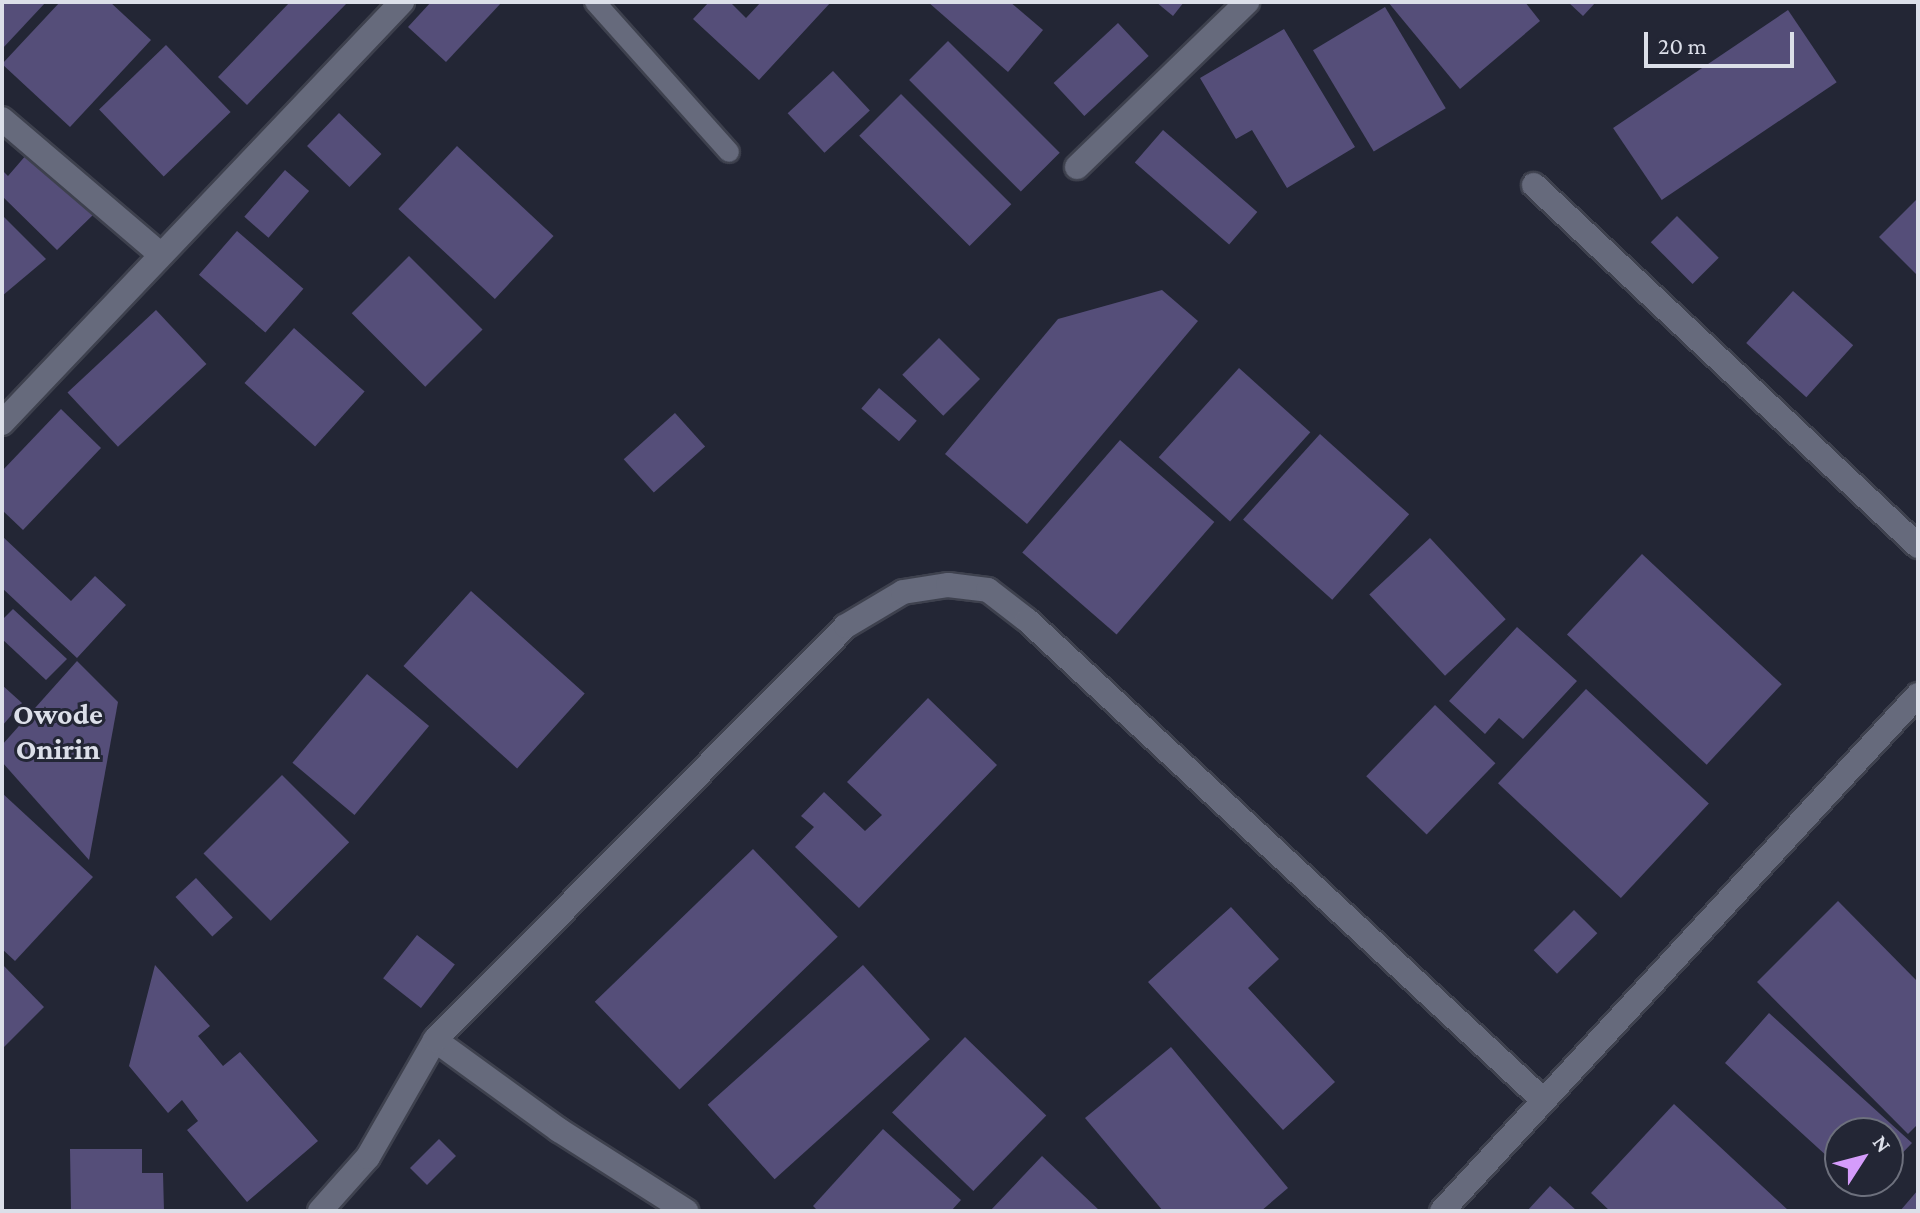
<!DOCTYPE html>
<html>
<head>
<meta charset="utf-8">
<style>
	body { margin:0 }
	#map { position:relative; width:1920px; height:1213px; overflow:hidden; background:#232635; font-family:"Crimson Pro",serif }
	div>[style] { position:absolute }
	.building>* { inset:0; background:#554e79; transform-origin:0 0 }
	.roads { filter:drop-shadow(2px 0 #3e414e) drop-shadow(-2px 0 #3e414e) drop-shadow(0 2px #3e414e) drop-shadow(0 -2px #3e414e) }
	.service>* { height:20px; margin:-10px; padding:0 10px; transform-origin:10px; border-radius:10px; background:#666a7c }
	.minor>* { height:24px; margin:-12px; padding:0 12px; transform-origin:12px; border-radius:12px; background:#666a7c }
	.tertiary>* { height:24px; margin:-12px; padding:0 12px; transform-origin:12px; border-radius:12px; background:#666a7c }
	span { translate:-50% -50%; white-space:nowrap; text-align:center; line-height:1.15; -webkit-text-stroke:6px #232635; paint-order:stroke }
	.neighbourhood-label { font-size:30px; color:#dcdfe9; font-weight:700 }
	.frame { position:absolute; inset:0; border:4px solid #dcdfe9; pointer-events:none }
	.north { position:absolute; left:1824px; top:1117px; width:80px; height:80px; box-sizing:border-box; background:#232635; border:2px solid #6d707d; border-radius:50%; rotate:54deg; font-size:22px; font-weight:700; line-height:32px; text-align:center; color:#dcdfe9 }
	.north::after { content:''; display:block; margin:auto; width:28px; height:36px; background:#d59cfb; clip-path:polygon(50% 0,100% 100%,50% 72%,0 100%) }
	.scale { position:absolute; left:1644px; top:32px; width:150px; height:36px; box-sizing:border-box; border:4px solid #dcdfe9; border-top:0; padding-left:10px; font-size:24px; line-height:28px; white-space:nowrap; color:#dcdfe9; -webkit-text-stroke:6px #232635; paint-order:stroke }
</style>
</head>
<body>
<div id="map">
	<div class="building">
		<i style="clip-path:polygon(2px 2px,46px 2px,2px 49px)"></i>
		<i style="clip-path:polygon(60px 2px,110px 2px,151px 40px,70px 127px,2px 64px)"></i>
		<i style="clip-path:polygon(290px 2px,348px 2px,247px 105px,218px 77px)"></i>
		<i style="clip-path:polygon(431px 2px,502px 2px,446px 62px,408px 27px)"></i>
		<i style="clip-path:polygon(709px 2px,730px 2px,746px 18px,761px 2px,831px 2px,759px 80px,693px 19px)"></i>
		<i style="clip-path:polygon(928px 2px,1010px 2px,1043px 30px,1008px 72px)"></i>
		<i style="clip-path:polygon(1156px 2px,1184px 2px,1173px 16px)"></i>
		<i style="clip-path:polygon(1388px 2px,1525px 2px,1540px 21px,1460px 89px)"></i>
		<i style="clip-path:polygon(1568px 2px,1596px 2px,1583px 16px)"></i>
		<i style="left:1385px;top:7px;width:118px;height:84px;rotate:59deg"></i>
		<i style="left:1788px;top:10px;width:87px;height:211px;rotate:56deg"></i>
		<i style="left:1118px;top:23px;width:45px;height:88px;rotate:47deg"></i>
		<i style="clip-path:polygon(1284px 29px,1355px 147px,1287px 188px,1252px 130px,1236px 139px,1200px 78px)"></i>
		<i style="left:948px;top:41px;width:158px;height:55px;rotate:45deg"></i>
		<i style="left:166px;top:45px;width:93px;height:93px;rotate:46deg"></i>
		<i style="left:833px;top:71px;width:54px;height:62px;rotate:47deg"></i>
		<i style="left:901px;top:94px;width:156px;height:59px;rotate:45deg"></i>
		<i style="left:339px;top:113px;width:59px;height:46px;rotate:44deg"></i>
		<i style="left:1163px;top:130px;width:125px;height:43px;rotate:41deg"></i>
		<i style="left:457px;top:146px;width:132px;height:86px;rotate:43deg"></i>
		<i style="clip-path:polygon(27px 154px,95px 213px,57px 250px,2px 196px,2px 170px,8px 176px)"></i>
		<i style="left:285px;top:170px;width:32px;height:62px;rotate:41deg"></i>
		<i style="clip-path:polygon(1918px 198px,1918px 276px,1879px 237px)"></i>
		<i style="clip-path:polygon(2px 215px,46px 259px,2px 296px)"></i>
		<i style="left:1677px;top:216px;width:59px;height:37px;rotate:45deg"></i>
		<i style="left:237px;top:231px;width:88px;height:58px;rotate:41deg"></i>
		<i style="left:409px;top:256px;width:104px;height:81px;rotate:45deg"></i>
		<i style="clip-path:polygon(1162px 290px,1198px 321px,1027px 524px,945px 454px,1058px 319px)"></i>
		<i style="left:1793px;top:291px;width:81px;height:70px;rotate:42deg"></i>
		<i style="left:156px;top:310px;width:74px;height:121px;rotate:47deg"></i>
		<i style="left:294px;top:328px;width:95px;height:74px;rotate:42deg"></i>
		<i style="left:939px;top:338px;width:58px;height:52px;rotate:45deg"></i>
		<i style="left:1239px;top:368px;width:96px;height:120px;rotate:42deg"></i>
		<i style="left:879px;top:388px;width:50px;height:27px;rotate:41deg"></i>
		<i style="clip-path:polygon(61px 409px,101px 448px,23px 530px,2px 510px,2px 471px)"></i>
		<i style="left:675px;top:413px;width:45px;height:69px;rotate:48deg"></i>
		<i style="left:1320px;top:434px;width:120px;height:115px;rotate:42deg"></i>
		<i style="left:1120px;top:440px;width:125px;height:149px;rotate:41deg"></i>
		<i style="clip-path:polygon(2px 536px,71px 601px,95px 576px,126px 605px,77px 658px,2px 588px)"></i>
		<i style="left:1430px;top:538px;width:111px;height:83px;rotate:47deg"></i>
		<i style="left:1642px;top:554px;width:191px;height:110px;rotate:43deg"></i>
		<i style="left:471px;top:591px;width:153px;height:101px;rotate:42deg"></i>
		<i style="clip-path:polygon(13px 609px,67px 659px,46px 680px,2px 639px,2px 620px)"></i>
		<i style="clip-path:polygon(1517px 627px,1577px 681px,1523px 739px,1499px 718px,1485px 734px,1449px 701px)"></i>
		<i style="clip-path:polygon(77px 661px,118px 702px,89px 860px,2px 762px,2px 745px)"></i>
		<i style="left:367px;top:674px;width:81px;height:116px;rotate:40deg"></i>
		<i style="clip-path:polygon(2px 685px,22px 703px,2px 726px)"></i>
		<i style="left:1586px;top:689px;width:168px;height:129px;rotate:43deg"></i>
		<i style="clip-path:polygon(928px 698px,997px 765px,859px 908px,795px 847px,814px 827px,801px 816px,824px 792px,865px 831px,882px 815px,847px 782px)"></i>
		<i style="left:1435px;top:705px;width:84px;height:99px;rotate:44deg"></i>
		<i style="left:282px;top:775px;width:95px;height:111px;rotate:45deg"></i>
		<i style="clip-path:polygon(2px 793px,93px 877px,15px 961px,2px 949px)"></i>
		<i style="left:753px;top:849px;width:122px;height:220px;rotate:46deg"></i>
		<i style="left:196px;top:878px;width:54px;height:28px;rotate:47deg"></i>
		<i style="clip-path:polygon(1838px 901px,1918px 982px,1918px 1124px,1908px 1134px,1757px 982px)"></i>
		<i style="clip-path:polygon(1231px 907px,1279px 959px,1248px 988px,1335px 1082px,1283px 1130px,1148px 982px)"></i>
		<i style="left:1574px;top:910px;width:33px;height:57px;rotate:45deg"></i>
		<i style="left:417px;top:935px;width:48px;height:55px;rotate:38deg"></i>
		<i style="clip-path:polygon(2px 964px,44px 1007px,2px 1049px)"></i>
		<i style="clip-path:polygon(155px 965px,210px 1026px,198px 1036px,223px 1066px,240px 1052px,318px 1141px,247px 1202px,187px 1130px,198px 1121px,182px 1100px,168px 1113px,129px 1066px)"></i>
		<i style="left:863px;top:965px;width:100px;height:209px;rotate:48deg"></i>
		<i style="clip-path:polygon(1769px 1013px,1912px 1143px,1888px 1168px,1888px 1133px,1840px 1133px,1840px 1168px,1725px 1063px)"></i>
		<i style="left:965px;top:1037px;width:113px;height:105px;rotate:44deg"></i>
		<i style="clip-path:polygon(1171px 1047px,1288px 1188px,1261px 1211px,1163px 1211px,1085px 1118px)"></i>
		<i style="clip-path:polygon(1674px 1104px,1789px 1211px,1610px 1211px,1591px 1193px)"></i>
		<i style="clip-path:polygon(883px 1129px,961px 1200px,951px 1211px,818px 1211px,813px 1206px)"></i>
		<i style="left:439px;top:1139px;width:24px;height:41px;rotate:45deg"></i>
		<i style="clip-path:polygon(70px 1149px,142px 1149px,142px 1173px,163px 1173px,164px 1211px,71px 1211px)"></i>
		<i style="clip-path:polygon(1042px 1156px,1100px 1211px,990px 1211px)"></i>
		<i style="clip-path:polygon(1550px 1186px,1577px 1211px,1527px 1211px)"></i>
		<i style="clip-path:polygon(1918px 1190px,1918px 1211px,1900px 1211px)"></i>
	</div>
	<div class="roads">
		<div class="service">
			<i style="left:595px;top:2px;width:201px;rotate:48.2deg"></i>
		</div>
		<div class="minor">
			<i style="left:2px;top:119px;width:208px;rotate:40.5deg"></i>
			<i style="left:1077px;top:167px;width:237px;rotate:-44.1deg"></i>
			<i style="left:1534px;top:185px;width:527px;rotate:43.23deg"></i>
			<i style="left:435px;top:1040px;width:153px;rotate:36deg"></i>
			<i style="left:559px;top:1130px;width:151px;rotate:32.5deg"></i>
			<i style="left:320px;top:1211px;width:72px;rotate:-48.4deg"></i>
			<i style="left:368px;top:1157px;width:135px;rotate:-60.2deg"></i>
			<i style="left:435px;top:1040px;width:583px;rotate:-45.21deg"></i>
			<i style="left:846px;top:626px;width:66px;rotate:-30.8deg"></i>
			<i style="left:903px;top:592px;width:46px;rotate:-8.8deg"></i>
			<i style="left:948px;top:585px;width:40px;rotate:7.1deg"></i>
			<i style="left:988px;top:590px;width:49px;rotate:37.6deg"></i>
			<i style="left:1027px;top:620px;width:706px;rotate:42.93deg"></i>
			<i style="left:1442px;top:1211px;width:702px;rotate:-47.31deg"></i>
		</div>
		<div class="tertiary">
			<i style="left:2px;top:423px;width:581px;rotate:-46.47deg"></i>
		</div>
	</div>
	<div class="neighbourhood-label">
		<span style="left:58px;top:731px">Owode<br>Onirin</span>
	</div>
	<div class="frame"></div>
	<div class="north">N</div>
	<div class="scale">20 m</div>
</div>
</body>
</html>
